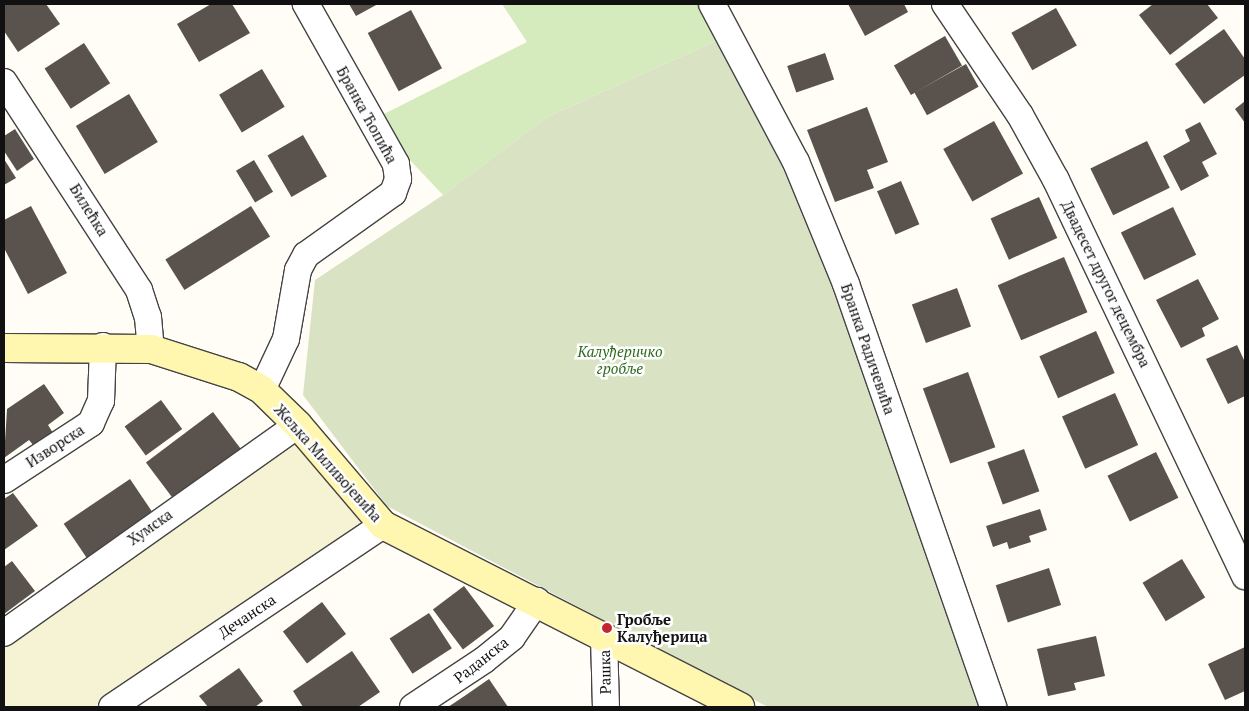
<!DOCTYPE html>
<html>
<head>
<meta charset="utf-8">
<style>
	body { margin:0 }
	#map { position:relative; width:1249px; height:711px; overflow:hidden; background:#fffdf5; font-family:"PT Serif",serif }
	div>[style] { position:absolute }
	.farmland>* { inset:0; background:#f6f3d4 }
	.green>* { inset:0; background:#d5ebbd }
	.cemetery>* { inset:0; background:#d9e3c4 }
	.building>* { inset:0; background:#5a524d; transform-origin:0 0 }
	.roads { filter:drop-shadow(1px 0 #444) drop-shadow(-1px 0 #444) drop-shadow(0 1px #444) drop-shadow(0 -1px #444) }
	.street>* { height:26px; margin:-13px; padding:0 13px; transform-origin:13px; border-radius:13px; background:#fff }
	.secondary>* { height:28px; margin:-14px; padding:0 14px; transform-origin:14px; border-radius:14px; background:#fff6b0 }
	.dots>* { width:14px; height:14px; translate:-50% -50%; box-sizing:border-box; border:2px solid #fff; border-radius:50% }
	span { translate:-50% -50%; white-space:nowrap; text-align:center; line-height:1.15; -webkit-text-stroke:5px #fff; paint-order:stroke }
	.street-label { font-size:15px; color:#111 }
	.park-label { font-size:15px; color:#2f6b1f; font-style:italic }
	.poi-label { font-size:15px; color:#111; font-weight:700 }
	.left { translate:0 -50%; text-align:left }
	.frame { position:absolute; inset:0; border:5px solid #111; pointer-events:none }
</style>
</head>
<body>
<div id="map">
	<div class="farmland">
		<i style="clip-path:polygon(298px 425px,383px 525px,120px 707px,4px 707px,4px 633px)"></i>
	</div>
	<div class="green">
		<i style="clip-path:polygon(502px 4px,710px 4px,729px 35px,547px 117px,443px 195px,372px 120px,527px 42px)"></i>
	</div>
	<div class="cemetery">
		<i style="clip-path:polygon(729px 35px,846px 284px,981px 707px,768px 707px,387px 506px,303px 395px,315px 280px,443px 195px,547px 117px)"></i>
	</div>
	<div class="building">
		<i style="clip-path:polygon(4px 4px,46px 4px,60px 24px,18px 52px,4px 31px)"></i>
		<i style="clip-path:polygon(211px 4px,232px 4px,250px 33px,199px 62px,177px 24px)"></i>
		<i style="clip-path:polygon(349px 4px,378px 4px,356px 16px)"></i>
		<i style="clip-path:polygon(848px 4px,904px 4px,908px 12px,865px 36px)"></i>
		<i style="clip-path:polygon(1153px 4px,1207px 4px,1218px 18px,1170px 55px,1139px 15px)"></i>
		<i style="left:1056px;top:8px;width:43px;height:51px;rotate:61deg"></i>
		<i style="left:411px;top:10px;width:66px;height:49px;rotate:62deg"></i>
		<i style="clip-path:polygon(1224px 29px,1245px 59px,1245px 75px,1204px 104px,1175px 64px)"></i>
		<i style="left:945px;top:36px;width:34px;height:59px;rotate:60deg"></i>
		<i style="left:84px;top:43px;width:48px;height:47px;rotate:57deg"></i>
		<i style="left:825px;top:53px;width:28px;height:40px;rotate:71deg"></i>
		<i style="left:966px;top:64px;width:26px;height:59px;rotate:61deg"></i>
		<i style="left:262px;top:69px;width:44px;height:50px;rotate:59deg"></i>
		<i style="left:129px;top:94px;width:56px;height:62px;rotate:59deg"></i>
		<i style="clip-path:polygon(1245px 101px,1245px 123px,1235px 109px)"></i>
		<i style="clip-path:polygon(867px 107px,888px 162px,867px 170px,874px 188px,835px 202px,807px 130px)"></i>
		<i style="left:994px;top:121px;width:60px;height:58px;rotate:61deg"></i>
		<i style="clip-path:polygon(1200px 122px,1217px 154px,1202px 162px,1209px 176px,1181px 191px,1163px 156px,1190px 141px,1185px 130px)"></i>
		<i style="clip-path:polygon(15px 129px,34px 159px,17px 171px,4px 151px,4px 136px)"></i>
		<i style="left:303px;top:135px;width:48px;height:41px;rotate:60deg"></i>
		<i style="left:1147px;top:141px;width:52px;height:63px;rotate:64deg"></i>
		<i style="clip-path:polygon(4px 159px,16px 178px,4px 185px)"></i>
		<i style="left:254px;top:160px;width:37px;height:21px;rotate:59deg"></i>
		<i style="left:901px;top:181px;width:47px;height:26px;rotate:67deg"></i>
		<i style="left:1039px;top:197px;width:45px;height:53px;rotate:66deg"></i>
		<i style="clip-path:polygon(31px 206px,67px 273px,28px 294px,4px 248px,4px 220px)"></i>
		<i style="left:251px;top:206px;width:36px;height:101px;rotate:58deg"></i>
		<i style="left:1173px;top:207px;width:53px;height:58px;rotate:64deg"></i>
		<i style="left:1064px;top:257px;width:60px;height:72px;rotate:67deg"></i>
		<i style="clip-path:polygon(1198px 279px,1219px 319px,1202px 328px,1205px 336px,1181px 348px,1156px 300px)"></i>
		<i style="left:957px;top:288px;width:41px;height:48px;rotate:70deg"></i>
		<i style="left:1096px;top:331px;width:46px;height:62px;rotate:66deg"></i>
		<i style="clip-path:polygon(1237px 345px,1245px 362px,1245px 396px,1228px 404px,1206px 359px)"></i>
		<i style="left:968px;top:372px;width:80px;height:48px;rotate:70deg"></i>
		<i style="clip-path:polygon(44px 384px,64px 413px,48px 425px,53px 433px,34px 446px,29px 440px,4px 458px,7px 409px)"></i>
		<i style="left:1115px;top:393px;width:57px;height:58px;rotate:66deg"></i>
		<i style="left:161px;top:400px;width:36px;height:45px;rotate:54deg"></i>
		<i style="left:213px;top:412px;width:46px;height:84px;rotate:53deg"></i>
		<i style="left:1024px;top:449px;width:45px;height:39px;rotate:70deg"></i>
		<i style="left:1156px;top:452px;width:51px;height:54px;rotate:64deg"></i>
		<i style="left:130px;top:479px;width:45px;height:80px;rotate:56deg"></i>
		<i style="clip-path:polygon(13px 493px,38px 526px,4px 550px,4px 499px)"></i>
		<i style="clip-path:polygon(1040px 509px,1047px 530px,1029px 536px,1031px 542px,1009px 549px,1007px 542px,993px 547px,986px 526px)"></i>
		<i style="left:1182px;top:559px;width:45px;height:46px;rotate:59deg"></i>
		<i style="clip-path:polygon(12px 561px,35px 591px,4px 614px,4px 567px)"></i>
		<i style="left:1049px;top:568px;width:39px;height:56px;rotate:72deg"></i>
		<i style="left:464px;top:586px;width:50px;height:39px;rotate:53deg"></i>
		<i style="left:322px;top:602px;width:40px;height:49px;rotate:53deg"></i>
		<i style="left:429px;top:613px;width:42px;height:47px;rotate:57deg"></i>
		<i style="clip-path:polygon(1096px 636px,1105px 676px,1074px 683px,1076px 690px,1048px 696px,1037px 649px)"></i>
		<i style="clip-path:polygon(1245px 647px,1245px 691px,1225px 700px,1208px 664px)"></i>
		<i style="clip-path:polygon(352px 651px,380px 692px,358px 707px,303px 707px,293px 691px)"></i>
		<i style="clip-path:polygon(239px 668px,263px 701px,255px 707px,208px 707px,199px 696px)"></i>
		<i style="clip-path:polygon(489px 679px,508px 707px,448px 707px,466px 695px)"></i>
	</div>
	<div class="roads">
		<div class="street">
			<i style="left:712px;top:4px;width:179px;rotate:62deg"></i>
			<i style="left:796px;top:162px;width:132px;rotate:67.7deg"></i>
			<i style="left:846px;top:284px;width:448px;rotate:70.8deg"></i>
			<i style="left:945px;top:4px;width:134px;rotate:56deg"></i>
			<i style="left:1020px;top:115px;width:74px;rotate:61deg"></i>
			<i style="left:1056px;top:180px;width:439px;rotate:64.5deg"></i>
			<i style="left:4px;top:82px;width:248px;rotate:57deg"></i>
			<i style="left:139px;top:290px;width:28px;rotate:72deg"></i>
			<i style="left:148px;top:317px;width:32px;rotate:85deg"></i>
			<i style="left:262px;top:390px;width:56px;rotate:-64.8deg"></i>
			<i style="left:286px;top:339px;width:70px;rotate:-80.1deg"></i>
			<i style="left:298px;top:270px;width:17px;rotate:-62deg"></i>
			<i style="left:306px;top:255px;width:107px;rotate:-35.5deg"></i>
			<i style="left:393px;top:193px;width:15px;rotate:-70deg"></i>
			<i style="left:398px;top:179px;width:15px;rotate:-98deg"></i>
			<i style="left:396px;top:164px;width:184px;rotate:-119.4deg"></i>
			<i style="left:4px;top:480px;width:104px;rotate:-33.2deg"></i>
			<i style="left:91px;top:423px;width:24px;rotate:-66deg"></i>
			<i style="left:101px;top:401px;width:55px;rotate:-87.9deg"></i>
			<i style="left:4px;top:633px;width:360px;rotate:-35.3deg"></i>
			<i style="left:604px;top:637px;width:70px;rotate:88.4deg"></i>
			<i style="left:112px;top:707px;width:326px;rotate:-33.9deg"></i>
			<i style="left:413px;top:707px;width:85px;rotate:-33.5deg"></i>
			<i style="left:484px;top:660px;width:36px;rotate:-39deg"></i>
			<i style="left:512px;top:637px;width:44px;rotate:-55.2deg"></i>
		</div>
		<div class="secondary">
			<i style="left:4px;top:348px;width:147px;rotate:0.4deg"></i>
			<i style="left:151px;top:349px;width:92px;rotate:17.7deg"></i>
			<i style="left:239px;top:377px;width:26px;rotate:29deg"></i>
			<i style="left:262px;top:390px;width:50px;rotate:44.2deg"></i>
			<i style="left:298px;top:425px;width:131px;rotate:49.6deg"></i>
			<i style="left:383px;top:525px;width:401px;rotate:27deg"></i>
		</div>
	</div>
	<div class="dots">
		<i style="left:607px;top:628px;background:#c4262e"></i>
	</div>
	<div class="street-label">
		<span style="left:367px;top:115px;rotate:61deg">Бранка Ћопића</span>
		<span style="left:89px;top:210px;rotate:58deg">Билећка</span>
		<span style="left:1106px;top:284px;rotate:64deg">Двадесет другог децембра</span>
		<span style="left:868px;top:349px;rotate:71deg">Бранка Радичевића</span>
		<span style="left:55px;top:446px;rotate:-33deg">Изворска</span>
		<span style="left:328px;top:463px;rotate:48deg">Жељка Миливојевића</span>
		<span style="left:150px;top:527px;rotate:-35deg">Хумска</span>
		<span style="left:247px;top:616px;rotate:-34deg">Дечанска</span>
		<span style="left:481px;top:660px;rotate:-38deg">Раданска</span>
		<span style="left:605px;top:672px;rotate:-91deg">Рашка</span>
	</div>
	<div class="park-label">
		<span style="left:620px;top:360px">Калуђеричко<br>гробље</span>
	</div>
	<div class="poi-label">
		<span class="left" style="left:617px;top:628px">Гробље<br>Калуђерица</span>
	</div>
	<div class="frame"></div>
</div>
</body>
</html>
